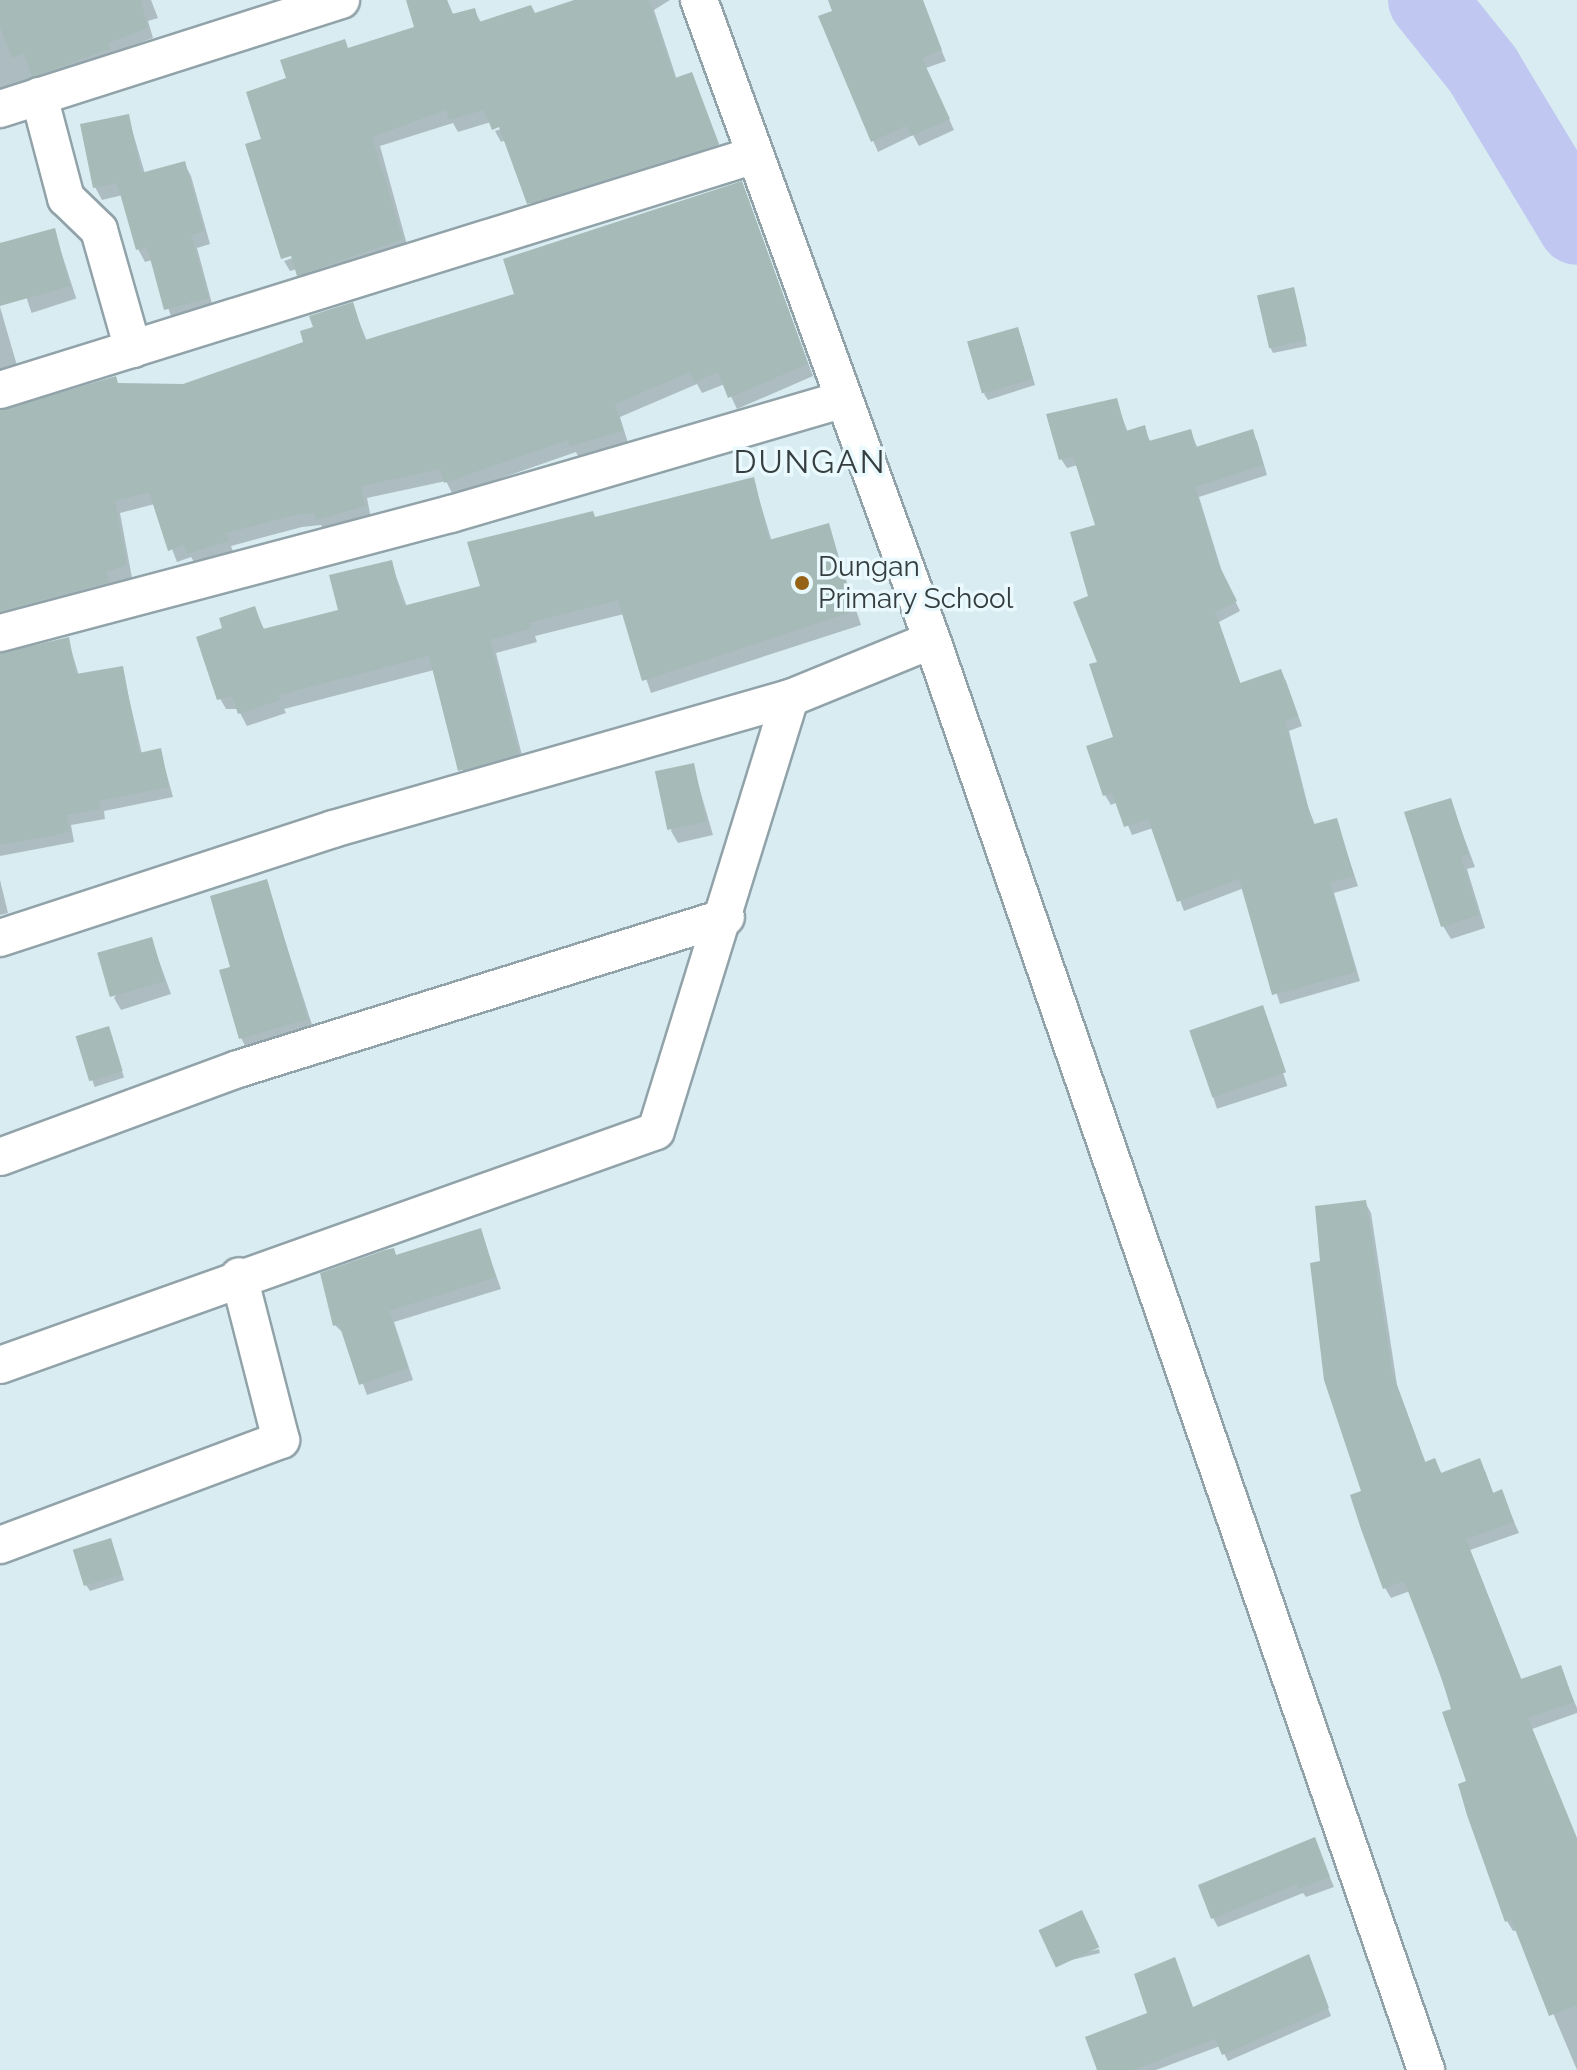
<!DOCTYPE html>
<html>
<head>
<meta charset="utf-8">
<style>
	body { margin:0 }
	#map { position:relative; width:1577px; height:2070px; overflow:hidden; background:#d9ecf2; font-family:Raleway,sans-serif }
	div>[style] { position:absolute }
	.shadow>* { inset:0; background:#0003; transform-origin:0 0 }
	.river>* { height:78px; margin:-39px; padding:0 39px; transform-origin:39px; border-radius:39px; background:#c0c8f1 }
	.building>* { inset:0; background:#a6bab8; transform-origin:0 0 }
	.roads { filter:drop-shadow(2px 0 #91a3a9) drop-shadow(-2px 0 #91a3a9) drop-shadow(0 2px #91a3a9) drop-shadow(0 -2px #91a3a9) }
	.street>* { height:36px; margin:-18px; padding:0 18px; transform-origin:18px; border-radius:18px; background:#fff }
	.dots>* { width:22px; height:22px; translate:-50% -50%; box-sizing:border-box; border:4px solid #e9f9fd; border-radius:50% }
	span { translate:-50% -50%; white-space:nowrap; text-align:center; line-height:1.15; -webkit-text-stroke:7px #e9f9fd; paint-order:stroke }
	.poi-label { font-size:28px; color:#353d3f }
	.left { translate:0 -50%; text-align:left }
	.quarter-label { font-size:32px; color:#353d3f; letter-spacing:2px }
</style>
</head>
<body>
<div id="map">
	<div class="shadow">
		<i style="clip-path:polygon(0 0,151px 0,158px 18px,148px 21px,153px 38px,112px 53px,114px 59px,39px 86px,34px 78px,0 90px)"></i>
		<i style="clip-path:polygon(420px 0,447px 0,454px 16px,474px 10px,482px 24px,535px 15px,581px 0,670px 0,654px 10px,677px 80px,691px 75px,724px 157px,536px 216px,506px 140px,501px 142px,495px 131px,509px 126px,491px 122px,458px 132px,453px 123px,380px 146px,409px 252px,306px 287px,297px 269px,290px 271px,284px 261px,301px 255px,263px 141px,289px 80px,349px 50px,416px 29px)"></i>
		<i style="clip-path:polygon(830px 0,871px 0,927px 16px,946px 61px,926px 68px,954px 130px,919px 146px,913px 135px,878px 152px,820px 17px,834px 12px)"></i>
		<i style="clip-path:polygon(128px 116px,145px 174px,184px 163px,191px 176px,210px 244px,197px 248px,214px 311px,173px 322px,152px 260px,145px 262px,138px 249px,123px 195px,102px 200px,95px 187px)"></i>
		<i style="clip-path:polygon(742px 183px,813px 376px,737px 409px,725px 384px,702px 393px,697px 384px,620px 417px,628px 443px,579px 458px,576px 452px,453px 495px,446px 481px,367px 498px,371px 518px,325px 532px,321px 525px,302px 527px,231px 546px,234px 554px,196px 565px,191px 557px,177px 562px,155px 504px,120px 513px,132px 578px,111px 585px,115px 595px,0 627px,0 411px,119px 385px,184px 386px,306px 343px,315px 328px,352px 305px,367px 341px,517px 295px)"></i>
		<i style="left:54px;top:230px;width:72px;height:47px;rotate:72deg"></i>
		<i style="clip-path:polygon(1293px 289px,1307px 346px,1273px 353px,1270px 347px)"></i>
		<i style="clip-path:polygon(0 307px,20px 376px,0 382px)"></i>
		<i style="clip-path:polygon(1020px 335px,1035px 385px,988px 400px,984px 394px)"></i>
		<i style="clip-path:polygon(1116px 400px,1128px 433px,1144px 428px,1151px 443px,1190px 431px,1198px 449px,1252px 432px,1257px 441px,1267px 475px,1199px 497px,1223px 575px,1240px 611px,1219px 622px,1241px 685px,1280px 671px,1286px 681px,1302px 726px,1289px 731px,1309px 810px,1315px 825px,1336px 820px,1358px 886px,1334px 893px,1360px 981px,1280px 1004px,1244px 888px,1184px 911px,1153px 828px,1132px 835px,1118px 802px,1111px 805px,1105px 795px,1088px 748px,1115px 738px,1090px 597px,1098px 526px,1078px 465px,1067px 468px,1061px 459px)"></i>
		<i style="clip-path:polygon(753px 479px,772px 542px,828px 525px,861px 625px,651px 693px,624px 614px,535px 636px,537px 642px,496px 653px,525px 767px,467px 784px,434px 670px,284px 709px,286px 713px,247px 726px,238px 709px,226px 709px,218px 695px,224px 630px,254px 608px,265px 631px,340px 611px,391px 562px,407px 607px,482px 587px,595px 519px)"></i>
		<i style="clip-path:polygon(68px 639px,79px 676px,122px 668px,142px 754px,160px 750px,173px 797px,104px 811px,105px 819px,71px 825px,74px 842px,0 856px,0 655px)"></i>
		<i style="clip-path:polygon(693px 766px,713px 835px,678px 843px,671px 831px)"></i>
		<i style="clip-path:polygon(1450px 800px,1475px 867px,1467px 869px,1485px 928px,1451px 939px,1443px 926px)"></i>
		<i style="clip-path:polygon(0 880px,8px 913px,0 915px)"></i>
		<i style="clip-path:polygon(266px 882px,314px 1031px,248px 1051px,241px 1038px,232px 968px)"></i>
		<i style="clip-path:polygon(151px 939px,171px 994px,121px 1010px,114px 998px)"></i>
		<i style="left:1262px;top:1008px;width:82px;height:74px;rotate:72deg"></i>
		<i style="left:108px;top:1028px;width:52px;height:31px;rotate:72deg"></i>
		<i style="clip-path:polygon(1365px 1202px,1371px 1213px,1397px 1385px,1426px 1464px,1435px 1460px,1442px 1475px,1485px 1471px,1494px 1495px,1501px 1492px,1519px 1533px,1470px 1550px,1522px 1681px,1560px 1668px,1577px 1708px,1577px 1713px,1532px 1729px,1577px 1843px,1577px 2070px,1518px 1930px,1513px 1931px,1507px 1921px,1453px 1711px,1410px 1591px,1391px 1598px,1385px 1588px,1322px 1263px)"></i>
		<i style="clip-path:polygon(480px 1230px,501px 1289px,394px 1322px,413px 1380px,367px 1395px,345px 1335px,335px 1325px,397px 1257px)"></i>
		<i style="clip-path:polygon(110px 1540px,124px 1580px,90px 1591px,86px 1585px)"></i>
		<i style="clip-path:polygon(1314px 1840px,1334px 1887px,1306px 1897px,1303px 1893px,1218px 1927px,1213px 1918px)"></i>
		<i style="left:1099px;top:1949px;width:4px;height:44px;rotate:76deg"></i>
		<i style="clip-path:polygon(1308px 1956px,1331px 2016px,1228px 2061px,1220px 2046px,1156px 2070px,1107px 2070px,1150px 2015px,1194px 2009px)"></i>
	</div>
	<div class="river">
		<i style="left:1427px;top:0;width:90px;rotate:51.3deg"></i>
		<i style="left:1483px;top:70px;width:182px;rotate:58.9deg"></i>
	</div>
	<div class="building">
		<i style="clip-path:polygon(0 0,141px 0,148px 28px,108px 43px,110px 49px,32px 77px,24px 53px,12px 58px,0 27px)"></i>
		<i style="clip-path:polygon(406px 0,447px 0,452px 14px,475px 8px,479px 22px,531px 5px,535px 13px,574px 0,649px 0,675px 78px,692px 72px,719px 144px,527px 204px,499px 127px,492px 130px,484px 110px,449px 120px,446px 110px,372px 137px,403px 239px,297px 276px,291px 256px,281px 259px,245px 144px,261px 139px,246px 92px,286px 78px,280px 60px,345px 39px,348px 48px,414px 27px)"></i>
		<i style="clip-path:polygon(828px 0,923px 0,942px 50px,922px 58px,950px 119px,911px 136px,906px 126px,871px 142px,818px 16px,832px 11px)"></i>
		<i style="clip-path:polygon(129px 114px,141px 173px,185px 161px,204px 231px,191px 235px,209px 298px,164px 310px,147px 247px,136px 250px,117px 183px,93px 188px,80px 124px)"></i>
		<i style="clip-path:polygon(742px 181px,808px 364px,728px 398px,718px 372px,694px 382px,690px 372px,615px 404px,623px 431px,570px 446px,568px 440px,444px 483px,440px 469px,361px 486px,365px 506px,316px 520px,314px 513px,294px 515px,226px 533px,229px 541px,187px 554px,184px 545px,168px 551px,149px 492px,115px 501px,127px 565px,106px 572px,110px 582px,0 611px,0 410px,116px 376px,118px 383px,183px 384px,303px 342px,300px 331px,313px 327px,309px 316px,353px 302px,365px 340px,514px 294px,503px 259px)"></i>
		<i style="clip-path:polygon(55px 228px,70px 286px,0 306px,0 243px)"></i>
		<i style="left:1294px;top:287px;width:54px;height:38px;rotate:77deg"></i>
		<i style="left:1018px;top:327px;width:54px;height:53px;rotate:74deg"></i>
		<i style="clip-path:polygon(1117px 398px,1126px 431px,1145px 425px,1149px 441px,1191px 429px,1196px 447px,1253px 429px,1263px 465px,1195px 487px,1218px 563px,1237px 601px,1215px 612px,1240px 683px,1281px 669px,1298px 716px,1285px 721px,1305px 798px,1314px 824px,1337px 818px,1354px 876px,1330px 883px,1356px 972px,1272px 995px,1239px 879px,1177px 902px,1148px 819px,1124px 827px,1112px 793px,1103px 796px,1086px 746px,1113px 737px,1089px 664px,1097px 662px,1073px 602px,1088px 596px,1070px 532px,1095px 525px,1073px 456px,1059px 460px,1046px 414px)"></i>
		<i style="clip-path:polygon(754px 477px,769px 540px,829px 523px,854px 611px,642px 681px,618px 600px,529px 623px,531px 628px,490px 640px,519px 754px,458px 771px,429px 656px,278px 695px,280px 700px,238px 714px,232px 696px,217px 700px,196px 637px,222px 628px,219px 618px,255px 606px,263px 629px,338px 610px,329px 575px,392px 560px,403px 606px,480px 586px,467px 542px,593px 511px,595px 517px)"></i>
		<i style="clip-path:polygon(69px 637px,76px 674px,123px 666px,139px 753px,161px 748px,169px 787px,99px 801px,100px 809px,66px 815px,70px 832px,0 845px,0 653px)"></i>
		<i style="left:694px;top:763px;width:60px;height:40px;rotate:78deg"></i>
		<i style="clip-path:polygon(1451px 798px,1469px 854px,1461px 857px,1479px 915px,1441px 927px,1404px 812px)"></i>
		<i style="clip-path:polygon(267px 879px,308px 1019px,239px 1039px,219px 970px,230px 967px,210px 896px)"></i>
		<i style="left:152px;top:937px;width:46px;height:57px;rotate:74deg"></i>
		<i style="left:1263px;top:1005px;width:71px;height:78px;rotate:71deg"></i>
		<i style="left:109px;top:1026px;width:47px;height:35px;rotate:73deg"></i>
		<i style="clip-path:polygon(1366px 1200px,1392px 1372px,1425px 1462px,1435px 1458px,1441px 1473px,1480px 1458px,1493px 1493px,1502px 1489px,1514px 1522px,1466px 1539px,1521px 1679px,1561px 1665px,1574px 1702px,1528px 1718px,1577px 1838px,1577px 2005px,1549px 2016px,1511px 1919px,1505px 1922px,1467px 1815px,1458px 1784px,1466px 1781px,1442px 1712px,1451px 1709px,1441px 1676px,1404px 1581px,1383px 1589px,1361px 1529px,1350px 1495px,1361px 1491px,1324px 1380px,1310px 1263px,1320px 1261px,1315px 1206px)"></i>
		<i style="clip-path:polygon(481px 1228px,496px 1277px,389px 1311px,408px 1368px,359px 1385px,339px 1324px,333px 1326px,320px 1273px,385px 1250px,394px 1248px,396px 1255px)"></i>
		<i style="left:111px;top:1538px;width:38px;height:40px;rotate:73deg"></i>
		<i style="clip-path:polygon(1315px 1837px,1330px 1877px,1298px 1889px,1297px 1884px,1211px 1919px,1198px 1885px)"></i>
		<i style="left:1082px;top:1910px;width:41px;height:48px;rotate:65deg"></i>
		<i style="clip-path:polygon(1309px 1954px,1329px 2008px,1222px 2055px,1215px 2039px,1133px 2070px,1097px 2070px,1085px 2037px,1147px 2013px,1134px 1974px,1175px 1957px,1193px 2007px)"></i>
	</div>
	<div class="roads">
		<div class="street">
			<i style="left:699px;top:0;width:681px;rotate:70deg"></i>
			<i style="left:932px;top:640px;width:1513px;rotate:70.94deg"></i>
			<i style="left:39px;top:96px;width:106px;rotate:75.2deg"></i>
			<i style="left:66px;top:198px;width:46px;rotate:44.1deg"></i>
			<i style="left:99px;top:230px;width:124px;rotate:74.1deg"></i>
			<i style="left:0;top:109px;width:358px;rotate:-17.7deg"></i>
			<i style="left:0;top:390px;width:791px;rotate:-17.29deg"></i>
			<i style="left:0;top:633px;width:466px;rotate:-14.8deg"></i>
			<i style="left:451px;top:514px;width:409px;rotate:-16.3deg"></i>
			<i style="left:0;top:938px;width:350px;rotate:-18.1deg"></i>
			<i style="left:333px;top:829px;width:475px;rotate:-16deg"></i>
			<i style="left:790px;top:698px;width:153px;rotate:-22.2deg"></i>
			<i style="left:0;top:1157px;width:254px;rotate:-20.3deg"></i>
			<i style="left:238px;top:1069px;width:511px;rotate:-17.3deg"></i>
			<i style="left:0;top:1365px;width:696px;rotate:-19.63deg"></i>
			<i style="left:656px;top:1131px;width:453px;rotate:-72.8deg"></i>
			<i style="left:0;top:1545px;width:300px;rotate:-20.5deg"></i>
			<i style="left:281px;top:1440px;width:169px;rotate:-104.4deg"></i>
		</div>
	</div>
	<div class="dots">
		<i style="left:802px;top:583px;background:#956216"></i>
	</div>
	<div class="poi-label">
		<span class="left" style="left:818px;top:583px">Dungan<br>Primary School</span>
	</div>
	<div class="quarter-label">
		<span style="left:810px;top:462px">DUNGAN</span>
	</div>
</div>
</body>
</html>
